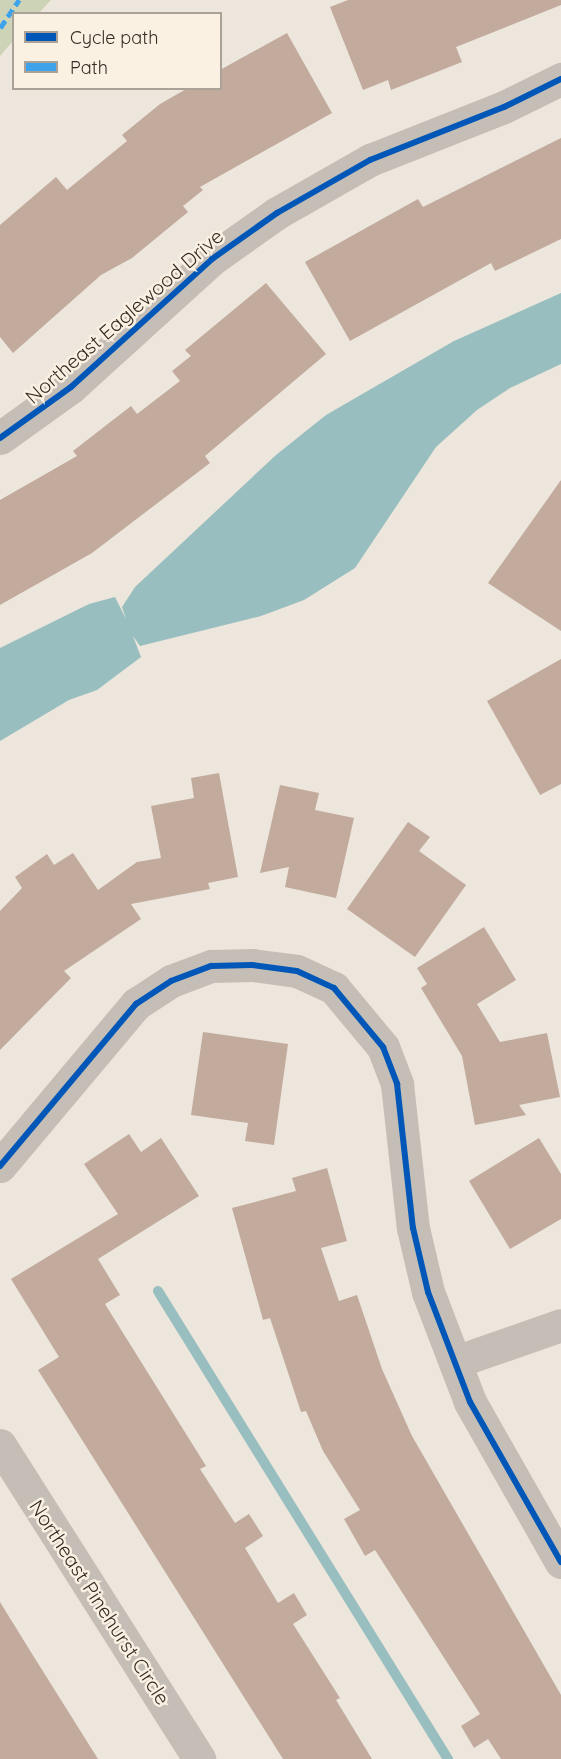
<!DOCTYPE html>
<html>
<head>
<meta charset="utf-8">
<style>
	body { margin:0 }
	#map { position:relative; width:561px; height:1759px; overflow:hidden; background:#ede6dc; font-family:Quicksand,sans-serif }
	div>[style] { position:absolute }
	.green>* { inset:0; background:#cdd3b6 }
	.water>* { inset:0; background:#98bebf }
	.stream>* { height:10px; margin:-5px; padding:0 5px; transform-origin:5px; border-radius:5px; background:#98bebf }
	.building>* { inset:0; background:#c2aa9d }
	.minor>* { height:33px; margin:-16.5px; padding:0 16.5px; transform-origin:16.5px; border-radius:16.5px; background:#c5beb7 }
	.quiet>* { height:4.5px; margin-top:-2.25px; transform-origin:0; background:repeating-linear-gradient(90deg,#3ea3eb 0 9px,transparent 0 13.5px) }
	.cycleway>* { height:6px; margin:-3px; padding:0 3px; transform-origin:3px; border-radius:3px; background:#0057b8 }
	span { translate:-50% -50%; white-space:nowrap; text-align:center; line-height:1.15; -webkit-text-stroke:5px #faf1e3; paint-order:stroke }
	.street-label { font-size:20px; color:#352b25 }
	.legend { position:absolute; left:12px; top:12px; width:210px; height:78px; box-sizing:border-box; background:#faf1e3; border:2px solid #aba297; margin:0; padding:8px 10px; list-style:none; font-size:18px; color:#352b25 }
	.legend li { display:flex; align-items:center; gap:12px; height:30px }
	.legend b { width:30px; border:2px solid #aba297 }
</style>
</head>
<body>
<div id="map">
	<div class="green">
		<i style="clip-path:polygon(0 0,51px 0,39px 13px,14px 14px,13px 41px,0 56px)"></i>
	</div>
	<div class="water">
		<i style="clip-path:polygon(561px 293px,561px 364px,510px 388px,477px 410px,436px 447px,355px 568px,304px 600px,261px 616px,140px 646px,133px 636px,141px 657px,97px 690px,69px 700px,0 741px,0 648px,89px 604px,115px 597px,126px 619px,122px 607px,135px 587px,276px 455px,326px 415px,454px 341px)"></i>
	</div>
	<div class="stream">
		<i style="left:158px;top:1291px;width:551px;rotate:58.22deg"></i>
	</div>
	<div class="building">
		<i style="clip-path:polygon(348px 0,561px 0,561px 5px,456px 47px,462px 62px,391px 90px,388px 80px,363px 90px,330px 7px)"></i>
		<i style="clip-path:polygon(287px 33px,332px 113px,200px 187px,203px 190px,183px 206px,188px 212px,132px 258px,101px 275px,13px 353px,0 337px,0 225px,56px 177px,67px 190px,127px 141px,122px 135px,160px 104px,188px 88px,220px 88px,220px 70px)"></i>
		<i style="clip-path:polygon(561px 138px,561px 239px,495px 271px,491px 263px,350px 341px,305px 262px,418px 199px,423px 207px)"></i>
		<i style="clip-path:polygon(266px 283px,326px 354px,205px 456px,210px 463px,92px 553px,0 605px,0 500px,77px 456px,73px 451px,131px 406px,137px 414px,180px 381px,172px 371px,191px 356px,185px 350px)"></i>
		<i style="clip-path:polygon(561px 480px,561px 631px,488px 583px)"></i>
		<i style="clip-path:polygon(561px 659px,561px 784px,540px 795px,487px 701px)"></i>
		<i style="clip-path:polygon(219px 773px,238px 877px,208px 883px,210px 889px,131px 904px,141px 919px,64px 971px,71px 978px,0 1050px,0 911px,22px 888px,15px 877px,47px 854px,54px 865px,73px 853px,98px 890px,137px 862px,161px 858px,151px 806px,194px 798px,191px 778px)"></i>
		<i style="clip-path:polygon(280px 785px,319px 793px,315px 810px,354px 818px,336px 898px,285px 887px,289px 867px,260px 873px)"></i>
		<i style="clip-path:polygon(408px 822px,430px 837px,419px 851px,466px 885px,415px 957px,347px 909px)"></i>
		<i style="clip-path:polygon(484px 927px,516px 980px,477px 1004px,500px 1042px,547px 1033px,560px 1097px,519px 1105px,526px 1115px,475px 1125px,462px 1056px,421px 988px,427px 984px,417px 968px)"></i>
		<i style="clip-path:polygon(203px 1032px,288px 1044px,274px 1145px,245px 1141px,248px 1123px,191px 1115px)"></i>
		<i style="clip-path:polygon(129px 1134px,141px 1152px,161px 1138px,199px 1196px,98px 1259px,120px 1295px,105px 1304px,206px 1466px,200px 1469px,235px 1523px,249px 1514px,263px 1536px,245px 1548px,278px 1603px,294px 1593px,307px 1615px,293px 1624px,340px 1698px,336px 1700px,372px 1759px,283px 1759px,38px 1370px,59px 1357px,11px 1279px,118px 1214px,84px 1164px)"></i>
		<i style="clip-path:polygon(539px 1138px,561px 1174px,561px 1219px,510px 1249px,469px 1181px)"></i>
		<i style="clip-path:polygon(327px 1168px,347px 1241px,321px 1248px,339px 1301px,357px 1295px,382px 1369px,412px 1436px,561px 1695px,561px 1759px,501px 1759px,488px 1739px,474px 1748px,461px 1726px,480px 1714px,375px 1550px,365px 1556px,344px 1519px,360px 1510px,323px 1451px,306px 1411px,301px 1412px,270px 1318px,263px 1320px,232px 1208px,296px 1191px,292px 1178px)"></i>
		<i style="clip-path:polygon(0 1602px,29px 1649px,98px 1759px,0 1759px)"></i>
	</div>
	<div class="minor">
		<i style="left:0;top:438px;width:87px;rotate:-35.7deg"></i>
		<i style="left:71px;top:387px;width:190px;rotate:-42.2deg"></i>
		<i style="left:212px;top:259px;width:80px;rotate:-35.3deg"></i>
		<i style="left:277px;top:213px;width:107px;rotate:-29.7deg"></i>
		<i style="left:370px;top:160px;width:144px;rotate:-21.6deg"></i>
		<i style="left:504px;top:107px;width:64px;rotate:-26.2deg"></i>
		<i style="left:0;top:1166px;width:212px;rotate:-50deg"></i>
		<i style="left:136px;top:1004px;width:42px;rotate:-33.3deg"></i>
		<i style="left:171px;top:981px;width:43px;rotate:-20.6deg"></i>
		<i style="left:211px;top:966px;width:41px;rotate:-1.4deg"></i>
		<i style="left:252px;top:965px;width:45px;rotate:7.6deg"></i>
		<i style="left:297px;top:971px;width:41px;rotate:24.7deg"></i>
		<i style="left:334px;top:988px;width:77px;rotate:50.3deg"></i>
		<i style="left:383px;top:1047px;width:40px;rotate:69deg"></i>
		<i style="left:397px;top:1084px;width:145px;rotate:83.7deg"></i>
		<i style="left:413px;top:1228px;width:66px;rotate:76.8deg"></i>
		<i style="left:428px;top:1292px;width:118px;rotate:69.1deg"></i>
		<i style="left:470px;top:1402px;width:184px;rotate:60.4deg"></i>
		<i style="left:455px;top:1362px;width:112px;rotate:-19.2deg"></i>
		<i style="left:0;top:1445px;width:372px;rotate:57.6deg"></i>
	</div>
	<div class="quiet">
		<i style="left:0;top:28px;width:34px;rotate:-56deg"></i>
	</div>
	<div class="cycleway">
		<i style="left:0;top:438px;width:87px;rotate:-35.7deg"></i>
		<i style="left:71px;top:387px;width:190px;rotate:-42.2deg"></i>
		<i style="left:212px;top:259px;width:80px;rotate:-35.3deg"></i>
		<i style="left:277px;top:213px;width:107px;rotate:-29.7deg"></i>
		<i style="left:370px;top:160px;width:144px;rotate:-21.6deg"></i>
		<i style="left:504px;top:107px;width:64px;rotate:-26.2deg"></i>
		<i style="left:0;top:1166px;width:212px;rotate:-50deg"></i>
		<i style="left:136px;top:1004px;width:42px;rotate:-33.3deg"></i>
		<i style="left:171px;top:981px;width:43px;rotate:-20.6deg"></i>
		<i style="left:211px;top:966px;width:41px;rotate:-1.4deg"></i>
		<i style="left:252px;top:965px;width:45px;rotate:7.6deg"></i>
		<i style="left:297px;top:971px;width:41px;rotate:24.7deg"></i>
		<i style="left:334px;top:988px;width:77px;rotate:50.3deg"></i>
		<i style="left:383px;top:1047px;width:40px;rotate:69deg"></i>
		<i style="left:397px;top:1084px;width:145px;rotate:83.7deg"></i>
		<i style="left:413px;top:1228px;width:66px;rotate:76.8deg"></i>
		<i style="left:428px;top:1292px;width:118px;rotate:69.1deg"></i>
		<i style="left:470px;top:1402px;width:184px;rotate:60.4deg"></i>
	</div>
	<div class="street-label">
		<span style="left:124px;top:316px;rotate:-41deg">Northeast Eaglewood Drive</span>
		<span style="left:100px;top:1602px;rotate:57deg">Northeast Pinehurst Circle</span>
	</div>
	<ul class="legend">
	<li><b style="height:8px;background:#0057b8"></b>Cycle path</li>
	<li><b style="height:8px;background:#3ea3eb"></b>Path</li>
	</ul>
</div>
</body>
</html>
